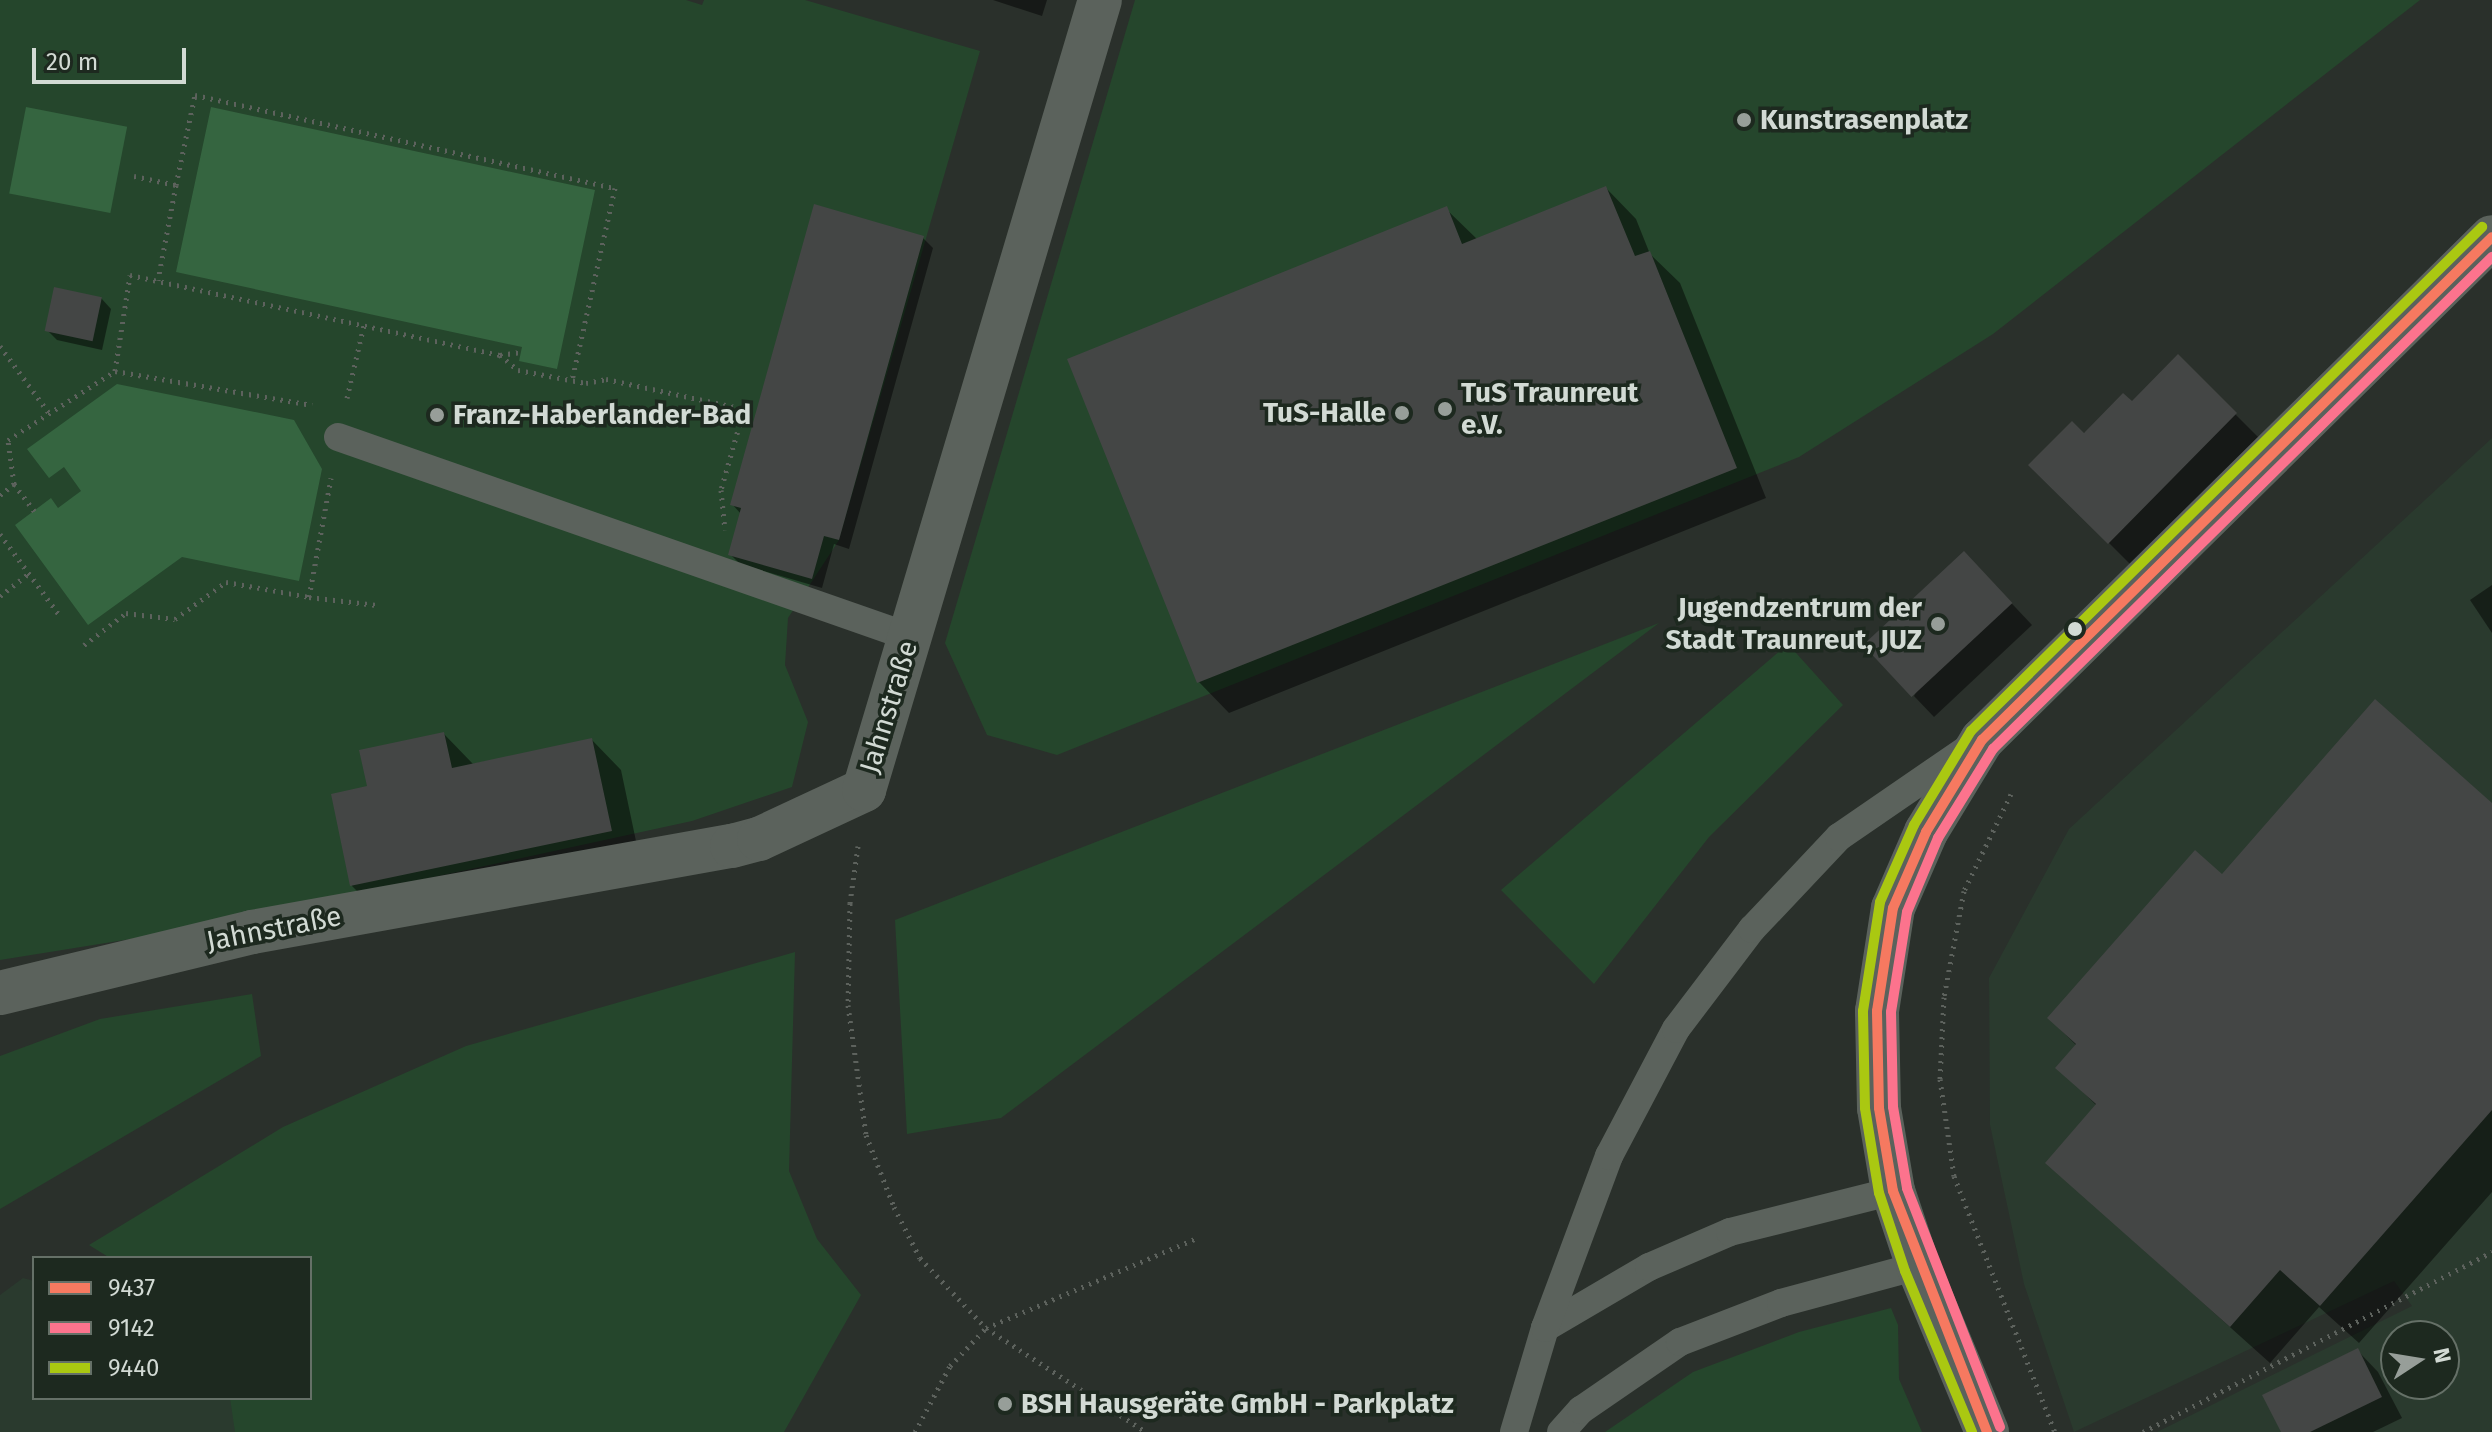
<!DOCTYPE html>
<html>
<head>
<meta charset="utf-8">
<style>
	body { margin:0 }
	#map { position:relative; width:2492px; height:1432px; overflow:hidden; background:#2a302b; font-family:"Fira Sans",sans-serif }
	div>[style] { position:absolute }
	.built>* { inset:0; background:#2a3a2e }
	.green>* { inset:0; background:#25462c }
	.water>* { inset:0; background:#356540; transform-origin:0 0 }
	.shadow>* { inset:0; background:#0007 }
	.building>* { inset:0; background:#444645; transform-origin:0 0 }
	.path>* { height:5px; margin-top:-2.5px; transform-origin:0; background:repeating-linear-gradient(90deg,#5d625d 0 2px,transparent 0 8px) }
	.lane>* { height:28px; margin:-14px; padding:0 14px; transform-origin:14px; border-radius:14px; background:#5b625c }
	.street>* { height:44px; margin:-22px; padding:0 22px; transform-origin:22px; border-radius:22px; background:#5b625c }
	.bus-1>* { height:10px; margin:-5px; padding:0 5px; transform-origin:5px; border-radius:5px; background:#f67960 }
	.bus-2>* { height:10px; margin:-5px; padding:0 5px; transform-origin:5px; border-radius:5px; background:#fc738d }
	.bus-3>* { height:10px; margin:-5px; padding:0 5px; transform-origin:5px; border-radius:5px; background:#aac811 }
	.dots>* { width:22px; height:22px; translate:-50% -50%; box-sizing:border-box; border:4px solid #1d291f; border-radius:50% }
	span { translate:-50% -50%; white-space:nowrap; text-align:center; line-height:1.15; -webkit-text-stroke:7px #1d291f; paint-order:stroke }
	.poi-label { font-size:28px; color:#d2dad4; font-weight:700 }
	.left { translate:0 -50%; text-align:left }
	.right { translate:-100% -50%; text-align:right }
	.street-label { font-size:28px; color:#d2dad4 }
	.legend { position:absolute; left:32px; top:1256px; width:280px; height:144px; box-sizing:border-box; background:#1d291f; border:2px solid #657067; margin:0; padding:10px 14px; list-style:none; font-size:24px; color:#d2dad4 }
	.legend li { display:flex; align-items:center; gap:16px; height:40px }
	.legend b { width:40px; border:2px solid #657067 }
	.north { position:absolute; left:2380px; top:1320px; width:80px; height:80px; box-sizing:border-box; background:#1d291f; border:2px solid #657067; border-radius:50%; rotate:78deg; font-size:22px; font-weight:700; line-height:32px; text-align:center; color:#d2dad4 }
	.north::after { content:''; display:block; margin:auto; width:28px; height:36px; background:#979e99; clip-path:polygon(50% 0,100% 100%,50% 72%,0 100%) }
	.scale { position:absolute; left:32px; top:48px; width:154px; height:36px; box-sizing:border-box; border:4px solid #d2dad4; border-top:0; padding-left:10px; font-size:24px; line-height:28px; white-space:nowrap; color:#d2dad4; -webkit-text-stroke:6px #1d291f; paint-order:stroke }
</style>
</head>
<body>
<div id="map">
	<div class="built">
		<i style="clip-path:polygon(evenodd,2492px 438px,2492px 1432px,2157px 1432px,2412px 1306px,2394px 1281px,2074px 1432px,2024px 1284px,1990px 1125px,1989px 978px,2069px 829px,2492px 438px,2396px 1336px,2444px 1336px,2444px 1384px,2396px 1384px,2396px 1336px)"></i>
		<i style="clip-path:polygon(23px 1278px,34px 1281px,34px 1398px,304px 1398px,369px 1432px,0 1432px,0 1295px)"></i>
	</div>
	<div class="green">
		<i style="clip-path:polygon(0 0,686px 0,702px 5px,704px 0,805px 0,980px 51px,839px 540px,788px 618px,785px 665px,808px 722px,792px 787px,692px 821px,199px 928px,0 960px)"></i>
		<i style="clip-path:polygon(1135px 0,2420px 0,1993px 334px,1799px 457px,1057px 755px,987px 735px,945px 643px)"></i>
		<i style="clip-path:polygon(1659px 623px,1001px 1118px,907px 1134px,895px 920px)"></i>
		<i style="clip-path:polygon(1788px 644px,1843px 705px,1709px 837px,1594px 984px,1501px 890px)"></i>
		<i style="clip-path:polygon(795px 952px,789px 1171px,817px 1239px,861px 1295px,784px 1432px,235px 1432px,230px 1398px,310px 1398px,310px 1258px,110px 1258px,89px 1245px,283px 1127px,466px 1046px)"></i>
		<i style="clip-path:polygon(252px 994px,261px 1056px,0 1209px,0 1056px,100px 1019px)"></i>
		<i style="clip-path:polygon(1891px 1308px,1898px 1325px,1899px 1379px,1922px 1432px,1605px 1432px,1693px 1372px,1799px 1332px)"></i>
	</div>
	<div class="water">
		<i style="left:26px;top:107px;width:103px;height:88px;rotate:11deg"></i>
		<i style="clip-path:polygon(211px 107px,595px 190px,557px 369px,519px 361px,522px 347px,176px 272px)"></i>
		<i style="clip-path:polygon(117px 384px,294px 420px,322px 469px,299px 581px,182px 557px,88px 625px,15px 525px,51px 498px,58px 508px,81px 491px,64px 467px,49px 478px,27px 449px)"></i>
	</div>
	<div class="shadow">
		<i style="clip-path:polygon(993px 0,1047px 0,1042px 16px)"></i>
		<i style="clip-path:polygon(1606px 188px,1636px 219px,1650px 254px,1680px 283px,1766px 498px,1229px 713px,1199px 682px,1070px 360px,1446px 209px,1478px 240px)"></i>
		<i style="clip-path:polygon(923px 238px,933px 248px,849px 549px,834px 544px,822px 588px,740px 564px,730px 554px,741px 514px,732px 504px)"></i>
		<i style="clip-path:polygon(101px 298px,111px 309px,102px 350px,57px 340px,47px 330px)"></i>
		<i style="clip-path:polygon(2178px 357px,2266px 445px,2139px 573px,2031px 465px,2132px 404px)"></i>
		<i style="clip-path:polygon(1984px 574px,2032px 625px,1934px 717px,1914px 696px)"></i>
		<i style="clip-path:polygon(2492px 585px,2492px 633px,2470px 600px)"></i>
		<i style="clip-path:polygon(444px 734px,473px 764px,592px 740px,621px 770px,640px 860px,381px 915px,352px 886px,369px 788px)"></i>
		<i style="clip-path:polygon(2492px 806px,2492px 1192px,2359px 1343px,2319px 1307px,2270px 1363px,2047px 1163px,2097px 1106px,2058px 1067px,2077px 1046px,2049px 1018px,2222px 876px)"></i>
		<i style="clip-path:polygon(2358px 1351px,2378px 1372px,2402px 1418px,2373px 1432px,2283px 1432px)"></i>
	</div>
	<div class="building">
		<i style="clip-path:polygon(1606px 186px,1635px 256px,1650px 251px,1737px 468px,1197px 683px,1067px 359px,1447px 206px,1462px 244px)"></i>
		<i style="clip-path:polygon(814px 204px,924px 236px,839px 540px,824px 536px,812px 579px,728px 555px,741px 508px,730px 505px)"></i>
		<i style="left:54px;top:287px;width:49px;height:45px;rotate:12deg"></i>
		<i style="clip-path:polygon(2178px 354px,2237px 413px,2108px 544px,2028px 465px,2072px 421px,2084px 433px,2123px 393px,2132px 401px)"></i>
		<i style="left:1964px;top:551px;width:71px;height:138px;rotate:47deg"></i>
		<i style="clip-path:polygon(2375px 699px,2492px 803px,2492px 1110px,2320px 1306px,2280px 1270px,2230px 1327px,2045px 1163px,2096px 1104px,2055px 1068px,2076px 1044px,2047px 1018px,2195px 850px,2222px 874px)"></i>
		<i style="clip-path:polygon(444px 732px,452px 768px,592px 738px,612px 831px,350px 886px,331px 794px,367px 786px,359px 750px)"></i>
		<i style="clip-path:polygon(2358px 1348px,2382px 1397px,2310px 1432px,2281px 1432px,2262px 1395px)"></i>
	</div>
	<div class="path">
		<i style="left:134px;top:176px;width:43px;rotate:12.1deg"></i>
		<i style="left:176px;top:185px;width:97px;rotate:100.7deg"></i>
		<i style="left:176px;top:185px;width:92px;rotate:-78.1deg"></i>
		<i style="left:195px;top:95px;width:430px;rotate:12.5deg"></i>
		<i style="left:615px;top:188px;width:197px;rotate:102.6deg"></i>
		<i style="left:0;top:346px;width:83px;rotate:53.8deg"></i>
		<i style="left:500px;top:355px;width:21px;rotate:-8deg"></i>
		<i style="left:115px;top:371px;width:200px;rotate:9.8deg"></i>
		<i style="left:347px;top:398px;width:75px;rotate:-76.9deg"></i>
		<i style="left:14px;top:484px;width:44px;rotate:-97.8deg"></i>
		<i style="left:8px;top:440px;width:127px;rotate:-32.8deg"></i>
		<i style="left:115px;top:371px;width:97px;rotate:-81.1deg"></i>
		<i style="left:130px;top:275px;width:379px;rotate:12.2deg"></i>
		<i style="left:500px;top:355px;width:23px;rotate:40deg"></i>
		<i style="left:518px;top:370px;width:69px;rotate:10.8deg"></i>
		<i style="left:586px;top:383px;width:20px;rotate:-11deg"></i>
		<i style="left:606px;top:379px;width:141px;rotate:12.3deg"></i>
		<i style="left:744px;top:409px;width:84px;rotate:105.9deg"></i>
		<i style="left:721px;top:490px;width:40px;rotate:84.3deg"></i>
		<i style="left:0;top:495px;width:18px;rotate:-38deg"></i>
		<i style="left:14px;top:484px;width:34px;rotate:53deg"></i>
		<i style="left:0;top:534px;width:102px;rotate:53.8deg"></i>
		<i style="left:0;top:596px;width:37px;rotate:-38deg"></i>
		<i style="left:309px;top:597px;width:68px;rotate:6.7deg"></i>
		<i style="left:84px;top:645px;width:53px;rotate:-37.3deg"></i>
		<i style="left:126px;top:613px;width:49px;rotate:7deg"></i>
		<i style="left:175px;top:619px;width:63px;rotate:-36deg"></i>
		<i style="left:226px;top:582px;width:84px;rotate:10.2deg"></i>
		<i style="left:309px;top:597px;width:121px;rotate:-79.5deg"></i>
		<i style="left:2011px;top:794px;width:108px;rotate:115.9deg"></i>
		<i style="left:1964px;top:891px;width:108px;rotate:100.7deg"></i>
		<i style="left:1944px;top:997px;width:82px;rotate:92.8deg"></i>
		<i style="left:1940px;top:1079px;width:98px;rotate:81.8deg"></i>
		<i style="left:1954px;top:1176px;width:275px;rotate:68.5deg"></i>
		<i style="left:858px;top:846px;width:58px;rotate:98deg"></i>
		<i style="left:850px;top:903px;width:102px;rotate:91.1deg"></i>
		<i style="left:848px;top:1005px;width:131px;rotate:82.1deg"></i>
		<i style="left:866px;top:1135px;width:77px;rotate:68.7deg"></i>
		<i style="left:894px;top:1207px;width:57px;rotate:63deg"></i>
		<i style="left:920px;top:1258px;width:96px;rotate:46.7deg"></i>
		<i style="left:986px;top:1328px;width:191px;rotate:33deg"></i>
		<i style="left:915px;top:1432px;width:75px;rotate:-62.1deg"></i>
		<i style="left:950px;top:1366px;width:52px;rotate:-46.5deg"></i>
		<i style="left:986px;top:1328px;width:227px;rotate:-23.1deg"></i>
		<i style="left:2143px;top:1432px;width:393px;rotate:-27.3deg"></i>
	</div>
	<div class="lane">
		<i style="left:338px;top:437px;width:606px;rotate:19.27deg"></i>
		<i style="left:1545px;top:1328px;width:121px;rotate:-30.4deg"></i>
		<i style="left:1649px;top:1267px;width:88px;rotate:-23.4deg"></i>
		<i style="left:1730px;top:1232px;width:168px;rotate:-14.1deg"></i>
		<i style="left:1514px;top:1432px;width:109px;rotate:-73.4deg"></i>
		<i style="left:1545px;top:1328px;width:184px;rotate:-69.6deg"></i>
		<i style="left:1609px;top:1156px;width:144px;rotate:-62.2deg"></i>
		<i style="left:1676px;top:1029px;width:126px;rotate:-52.8deg"></i>
		<i style="left:1752px;top:929px;width:127px;rotate:-46.6deg"></i>
		<i style="left:1839px;top:837px;width:155px;rotate:-34.5deg"></i>
		<i style="left:1561px;top:1432px;width:30px;rotate:-48deg"></i>
		<i style="left:1581px;top:1410px;width:120px;rotate:-34.5deg"></i>
		<i style="left:1680px;top:1342px;width:108px;rotate:-21.1deg"></i>
		<i style="left:1781px;top:1303px;width:142px;rotate:-15.1deg"></i>
	</div>
	<div class="street">
		<i style="left:0;top:993px;width:259px;rotate:-13.6deg"></i>
		<i style="left:252px;top:932px;width:488px;rotate:-10.2deg"></i>
		<i style="left:732px;top:846px;width:28px;rotate:-15deg"></i>
		<i style="left:759px;top:839px;width:116px;rotate:-25deg"></i>
		<i style="left:864px;top:790px;width:824px;rotate:-73.37deg"></i>
		<i style="left:1987px;top:1432px;width:180px;rotate:-112.6deg"></i>
		<i style="left:1918px;top:1266px;width:79px;rotate:-108.4deg"></i>
		<i style="left:1893px;top:1191px;width:84px;rotate:-99.6deg"></i>
		<i style="left:1879px;top:1108px;width:97px;rotate:-91.2deg"></i>
		<i style="left:1877px;top:1011px;width:104px;rotate:-81.2deg"></i>
		<i style="left:1893px;top:908px;width:83px;rotate:-66.5deg"></i>
		<i style="left:1926px;top:832px;width:108px;rotate:-58.7deg"></i>
		<i style="left:1982px;top:740px;width:716px;rotate:-44.6deg"></i>
	</div>
	<div class="bus-1">
		<i style="left:1987px;top:1432px;width:259px;rotate:-111.3deg"></i>
		<i style="left:1893px;top:1191px;width:84px;rotate:-99.6deg"></i>
		<i style="left:1879px;top:1108px;width:97px;rotate:-91.2deg"></i>
		<i style="left:1877px;top:1011px;width:104px;rotate:-81.2deg"></i>
		<i style="left:1893px;top:908px;width:83px;rotate:-66.5deg"></i>
		<i style="left:1926px;top:832px;width:108px;rotate:-58.7deg"></i>
		<i style="left:1982px;top:740px;width:716px;rotate:-44.6deg"></i>
	</div>
	<div class="bus-2">
		<i style="left:2000px;top:1427px;width:256px;rotate:-111.3deg"></i>
		<i style="left:1907px;top:1188px;width:82px;rotate:-99.8deg"></i>
		<i style="left:1893px;top:1107px;width:95px;rotate:-91.2deg"></i>
		<i style="left:1891px;top:1012px;width:101px;rotate:-80.9deg"></i>
		<i style="left:1907px;top:912px;width:80px;rotate:-67.3deg"></i>
		<i style="left:1938px;top:838px;width:105px;rotate:-58.3deg"></i>
		<i style="left:1993px;top:749px;width:701px;rotate:-44.6deg"></i>
	</div>
	<div class="bus-3">
		<i style="left:1972px;top:1432px;width:174px;rotate:-112.6deg"></i>
		<i style="left:1905px;top:1271px;width:82px;rotate:-108.4deg"></i>
		<i style="left:1879px;top:1193px;width:86px;rotate:-99.4deg"></i>
		<i style="left:1865px;top:1108px;width:97px;rotate:-91.2deg"></i>
		<i style="left:1863px;top:1011px;width:110px;rotate:-81.1deg"></i>
		<i style="left:1880px;top:902px;width:84px;rotate:-66.2deg"></i>
		<i style="left:1914px;top:825px;width:110px;rotate:-58.8deg"></i>
		<i style="left:1971px;top:731px;width:718px;rotate:-44.6deg"></i>
	</div>
	<div class="dots">
		<i style="left:1744px;top:120px;background:#979e99"></i>
		<i style="left:1445px;top:409px;background:#979e99"></i>
		<i style="left:1402px;top:413px;background:#979e99"></i>
		<i style="left:437px;top:415px;background:#979e99"></i>
		<i style="left:1938px;top:624px;background:#979e99"></i>
		<i style="left:2075px;top:629px;background:#d2dad4"></i>
		<i style="left:1005px;top:1404px;background:#979e99"></i>
	</div>
	<div class="poi-label">
		<span class="left" style="left:1760px;top:120px">Kunstrasenplatz</span>
		<span class="left" style="left:1461px;top:409px">TuS Traunreut<br>e.V.</span>
		<span class="right" style="left:1386px;top:413px">TuS-Halle</span>
		<span class="left" style="left:453px;top:415px">Franz-Haberlander-Bad</span>
		<span class="right" style="left:1922px;top:624px">Jugendzentrum der<br>Stadt Traunreut, JUZ</span>
		<span class="left" style="left:1021px;top:1404px">BSH Hausgeräte GmbH - Parkplatz</span>
	</div>
	<div class="street-label">
		<span style="left:889px;top:707px;rotate:-73deg">Jahnstraße</span>
		<span style="left:274px;top:929px;rotate:-11deg">Jahnstraße</span>
	</div>
	<ul class="legend">
	<li><b style="height:10px;background:#f67960"></b>9437</li>
	<li><b style="height:10px;background:#fc738d"></b>9142</li>
	<li><b style="height:10px;background:#aac811"></b>9440</li>
	</ul>
	<div class="north">N</div>
	<div class="scale">20 m</div>
</div>
</body>
</html>
